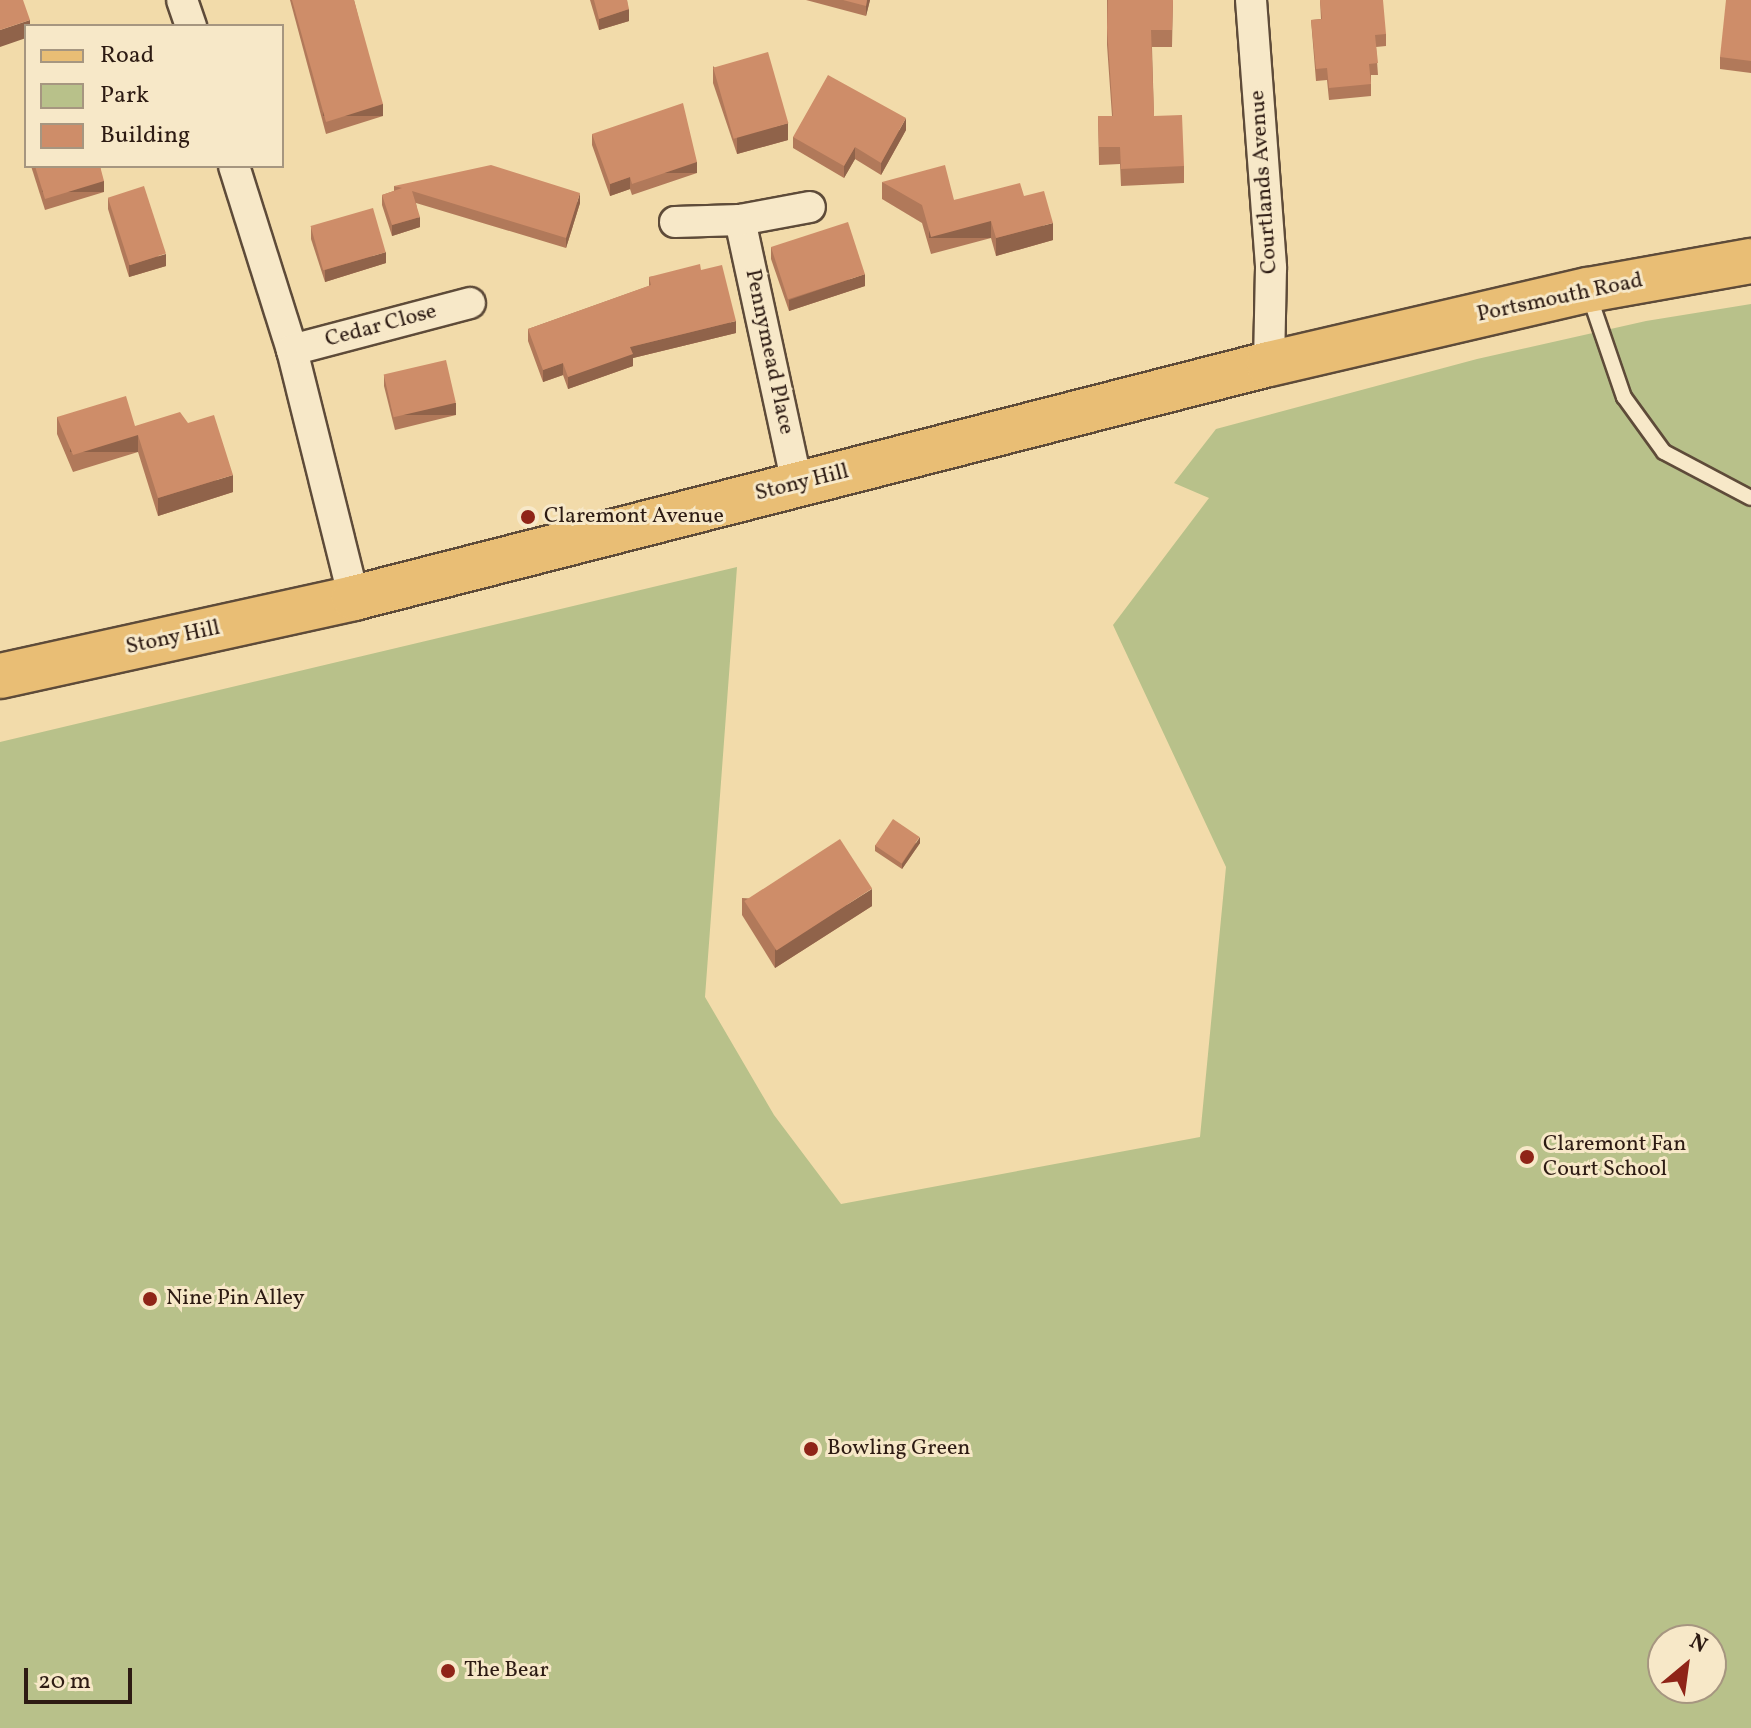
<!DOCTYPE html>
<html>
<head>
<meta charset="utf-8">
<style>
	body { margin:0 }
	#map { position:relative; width:1751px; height:1728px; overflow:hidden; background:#f2dbaa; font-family:Vollkorn,serif }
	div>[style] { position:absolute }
	.green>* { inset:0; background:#b8c18a }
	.roads { filter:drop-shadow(2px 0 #5e4b39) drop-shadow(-2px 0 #5e4b39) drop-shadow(0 2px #5e4b39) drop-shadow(0 -2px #5e4b39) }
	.service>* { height:14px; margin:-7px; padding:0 7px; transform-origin:7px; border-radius:7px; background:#f7e8c8 }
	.minor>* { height:30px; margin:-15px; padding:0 15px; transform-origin:15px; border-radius:15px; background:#f7e8c8 }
	.primary>* { height:44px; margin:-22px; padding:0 22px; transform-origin:22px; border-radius:22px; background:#e9be75 }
	.wall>* { inset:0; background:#b1795a }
	.shaded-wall>* { inset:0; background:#90634a; transform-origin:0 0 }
	.building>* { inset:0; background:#ce8d69; transform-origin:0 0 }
	.dots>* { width:22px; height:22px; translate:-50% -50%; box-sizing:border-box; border:4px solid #f7e8c8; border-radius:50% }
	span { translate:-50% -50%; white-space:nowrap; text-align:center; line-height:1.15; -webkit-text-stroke:6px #f7e8c8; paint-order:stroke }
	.street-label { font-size:22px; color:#2d1b13 }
	.poi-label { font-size:22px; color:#2d1b13 }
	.left { translate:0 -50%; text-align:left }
	.legend { position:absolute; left:24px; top:24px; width:260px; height:144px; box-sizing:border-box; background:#f7e8c8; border:2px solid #a69680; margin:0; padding:10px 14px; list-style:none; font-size:24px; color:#2d1b13 }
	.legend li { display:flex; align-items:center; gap:16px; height:40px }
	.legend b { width:40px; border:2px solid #a69680 }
	.north { position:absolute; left:1647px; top:1624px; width:80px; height:80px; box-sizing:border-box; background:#f7e8c8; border:2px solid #a69680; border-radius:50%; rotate:29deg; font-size:22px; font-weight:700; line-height:32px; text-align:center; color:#2d1b13 }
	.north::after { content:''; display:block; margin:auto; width:28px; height:36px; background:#8f2418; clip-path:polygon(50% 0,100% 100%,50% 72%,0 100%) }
	.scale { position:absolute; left:24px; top:1668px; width:108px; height:36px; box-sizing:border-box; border:4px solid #2d1b13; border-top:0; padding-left:10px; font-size:24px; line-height:28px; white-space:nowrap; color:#2d1b13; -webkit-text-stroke:6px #f7e8c8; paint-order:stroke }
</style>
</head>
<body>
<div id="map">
	<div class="green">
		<i style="clip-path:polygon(evenodd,1751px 304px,1751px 1728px,0 1728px,0 742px,737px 567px,705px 997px,774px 1115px,841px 1204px,1200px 1137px,1226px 867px,1113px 625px,1209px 498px,1174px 483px,1216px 429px,1477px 359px,1646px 321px,1751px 304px,1663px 1640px,1711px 1640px,1711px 1688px,1663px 1688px,1663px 1640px)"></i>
	</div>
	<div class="roads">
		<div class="service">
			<i style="left:1589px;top:295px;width:108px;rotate:71.1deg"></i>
			<i style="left:1624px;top:397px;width:68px;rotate:54deg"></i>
			<i style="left:1664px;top:452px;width:98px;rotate:27.9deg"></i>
		</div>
		<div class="minor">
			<i style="left:182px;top:0;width:28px;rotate:71deg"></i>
			<i style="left:1251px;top:0;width:269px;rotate:85.7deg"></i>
			<i style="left:1271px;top:268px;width:96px;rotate:91.2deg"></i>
			<i style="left:234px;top:166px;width:193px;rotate:72.5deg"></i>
			<i style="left:292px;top:350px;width:256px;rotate:76deg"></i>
			<i style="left:740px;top:220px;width:270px;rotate:77.8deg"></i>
			<i style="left:675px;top:222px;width:65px;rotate:-1.8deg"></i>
			<i style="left:740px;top:220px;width:71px;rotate:-10.5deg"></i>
			<i style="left:292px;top:350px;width:184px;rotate:-14.8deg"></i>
		</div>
		<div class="primary">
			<i style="left:0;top:676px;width:362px;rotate:-12.4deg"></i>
			<i style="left:354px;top:598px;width:944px;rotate:-14.35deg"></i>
			<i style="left:1269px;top:364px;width:327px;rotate:-13.1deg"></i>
			<i style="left:1588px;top:290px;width:166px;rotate:-10.1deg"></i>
		</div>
	</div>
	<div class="wall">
		<i style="clip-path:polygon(290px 0,354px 0,383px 116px,326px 134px)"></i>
		<i style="clip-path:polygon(590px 0,627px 0,629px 21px,599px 30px)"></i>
		<i style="clip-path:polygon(806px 0,870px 0,866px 16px)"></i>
		<i style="clip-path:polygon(1107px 0,1173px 0,1172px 47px,1152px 47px,1154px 116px,1184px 166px,1184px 183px,1121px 186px,1120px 164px,1099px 165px,1098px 116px,1112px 116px,1107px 45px)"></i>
		<i style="clip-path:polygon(1320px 0,1386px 34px,1386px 46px,1376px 47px,1378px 75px,1371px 75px,1371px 96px,1329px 100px,1327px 80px,1316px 81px,1311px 20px,1321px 19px)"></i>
		<i style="clip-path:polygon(1751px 0,1751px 73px,1720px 69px,1720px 57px)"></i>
		<i style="clip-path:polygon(713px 66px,788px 140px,737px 154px,713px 83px)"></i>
		<i style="clip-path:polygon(906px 130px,881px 175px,855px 159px,844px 178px,793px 148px,793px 137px)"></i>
		<i style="clip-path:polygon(592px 134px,697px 173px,632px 195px,630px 189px,610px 196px,592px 145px)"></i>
		<i style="clip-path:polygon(31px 166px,100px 166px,104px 192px,45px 210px)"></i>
		<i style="clip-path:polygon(882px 182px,954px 200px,1024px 196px,1053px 240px,996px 256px,991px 238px,931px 254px,922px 223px,882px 199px)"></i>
		<i style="clip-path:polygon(394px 186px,580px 203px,566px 248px,416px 203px,420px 227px,392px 236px,382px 205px,382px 195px,394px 191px)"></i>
		<i style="clip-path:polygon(108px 198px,166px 266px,129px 277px,108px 209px)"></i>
		<i style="clip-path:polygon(311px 227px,386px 263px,325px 282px,311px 239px)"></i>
		<i style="clip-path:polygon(771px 247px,865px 286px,789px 311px,771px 259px)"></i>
		<i style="clip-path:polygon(701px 270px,736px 333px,633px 358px,633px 366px,568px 389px,563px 375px,543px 382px,528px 341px,528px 329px,649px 286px,649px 277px)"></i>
		<i style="clip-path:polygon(384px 375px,456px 415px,395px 430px,384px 386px)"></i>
		<i style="clip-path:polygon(57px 417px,135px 426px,233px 492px,158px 516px,138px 452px,73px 472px,57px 434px)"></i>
		<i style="clip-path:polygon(920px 843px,902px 869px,875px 851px,875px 845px)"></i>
		<i style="clip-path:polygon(742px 898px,872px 906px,775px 968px,742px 915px)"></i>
	</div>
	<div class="shaded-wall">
		<i style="clip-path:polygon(867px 0,870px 0,866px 16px,866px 6px)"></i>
		<i style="clip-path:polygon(629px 9px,629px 21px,599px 30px,599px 19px)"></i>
		<i style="clip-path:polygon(30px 20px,30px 26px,26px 26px,26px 38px,0 47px,0 30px)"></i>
		<i style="left:383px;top:104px;width:12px;height:60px;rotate:90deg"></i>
		<i style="clip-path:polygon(906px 118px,906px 130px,881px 175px,881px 163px)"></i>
		<i style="clip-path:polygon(788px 123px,788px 140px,737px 154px,737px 137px)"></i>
		<i style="clip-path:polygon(855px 147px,855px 159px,844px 178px,844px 166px)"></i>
		<i style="left:697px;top:162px;width:11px;height:69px;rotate:90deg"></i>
		<i style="clip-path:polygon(630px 177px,630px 189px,610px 196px,610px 184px)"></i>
		<i style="left:104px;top:181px;width:11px;height:62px;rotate:90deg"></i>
		<i style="clip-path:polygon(580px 193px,580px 203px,566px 248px,566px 238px)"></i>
		<i style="clip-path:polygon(420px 217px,420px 227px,392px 236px,392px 225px)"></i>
		<i style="left:991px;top:221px;width:17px;height:62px;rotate:90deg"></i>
		<i style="clip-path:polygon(1053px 223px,1053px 240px,996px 256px,996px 238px)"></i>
		<i style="clip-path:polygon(386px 252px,386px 263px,325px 282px,325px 270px)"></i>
		<i style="clip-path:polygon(166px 254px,166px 266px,129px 277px,129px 265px)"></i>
		<i style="clip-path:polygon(865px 274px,865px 286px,789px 311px,789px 300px)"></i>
		<i style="clip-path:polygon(736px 321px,736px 333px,633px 358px,633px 366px,568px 389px,568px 377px,630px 347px)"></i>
		<i style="clip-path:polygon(563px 363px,563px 375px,543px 382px,543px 370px)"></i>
		<i style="left:456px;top:403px;width:12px;height:63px;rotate:90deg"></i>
		<i style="left:138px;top:435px;width:17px;height:68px;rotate:90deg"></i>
		<i style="clip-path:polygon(233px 475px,233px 492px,158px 516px,158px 498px)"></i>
		<i style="clip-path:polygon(920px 837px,920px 843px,902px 869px,902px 864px)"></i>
		<i style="clip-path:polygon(872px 889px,872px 906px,775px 968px,775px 950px)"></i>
	</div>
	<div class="building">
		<i style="clip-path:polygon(0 0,23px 0,30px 20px,0 30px)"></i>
		<i style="clip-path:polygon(292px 0,354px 0,383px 104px,326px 122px)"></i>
		<i style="clip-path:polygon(594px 0,627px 0,629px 9px,599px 19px)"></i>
		<i style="clip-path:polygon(843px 0,867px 0,866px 6px)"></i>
		<i style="clip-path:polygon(1108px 0,1173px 0,1172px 30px,1151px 30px,1154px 116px,1182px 115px,1184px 166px,1121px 169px,1120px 147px,1099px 147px,1098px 116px,1113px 116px,1107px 28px)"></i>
		<i style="clip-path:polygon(1320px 0,1383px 0,1386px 34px,1375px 35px,1378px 63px,1369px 64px,1371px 84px,1329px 88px,1327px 68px,1316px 69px,1311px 20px,1322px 19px)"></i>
		<i style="clip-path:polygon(1726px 0,1751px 0,1751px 61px,1720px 57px)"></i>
		<i style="left:768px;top:52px;width:74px;height:57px;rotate:74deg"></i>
		<i style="clip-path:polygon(828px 75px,906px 118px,881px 163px,855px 147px,844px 166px,793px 137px)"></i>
		<i style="clip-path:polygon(683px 103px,697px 162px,632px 184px,630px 177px,610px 184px,592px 134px)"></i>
		<i style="clip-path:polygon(491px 165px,580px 193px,566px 238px,412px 191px,420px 217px,392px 225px,382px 195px,402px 188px,394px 186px)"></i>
		<i style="clip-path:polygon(945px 165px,954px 200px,1020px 183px,1024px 196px,1044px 191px,1053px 223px,996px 238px,991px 221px,931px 237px,922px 205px,882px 182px)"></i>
		<i style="clip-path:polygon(35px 166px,100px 166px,104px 181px,45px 199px)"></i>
		<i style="left:144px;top:186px;width:71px;height:38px;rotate:72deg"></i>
		<i style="left:373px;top:208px;width:46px;height:65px;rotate:74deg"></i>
		<i style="left:848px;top:222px;width:55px;height:81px;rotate:72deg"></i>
		<i style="clip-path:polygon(700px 264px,701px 270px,722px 265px,736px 321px,630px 347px,633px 354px,568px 377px,563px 363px,543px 370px,528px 329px,651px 285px,649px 277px)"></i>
		<i style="left:446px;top:360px;width:44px;height:64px;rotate:77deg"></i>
		<i style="clip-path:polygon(126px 396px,135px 426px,180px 412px,188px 423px,214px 415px,233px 475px,158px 498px,138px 435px,73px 455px,57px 417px)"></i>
		<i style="left:893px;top:819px;width:32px;height:32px;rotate:34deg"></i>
		<i style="left:840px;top:839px;width:59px;height:114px;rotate:57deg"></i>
	</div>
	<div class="dots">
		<i style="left:528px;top:517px;background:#8f2418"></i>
		<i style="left:1527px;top:1157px;background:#8f2418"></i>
		<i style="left:150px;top:1299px;background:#8f2418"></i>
		<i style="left:811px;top:1449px;background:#8f2418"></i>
		<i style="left:448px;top:1671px;background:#8f2418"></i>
	</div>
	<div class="street-label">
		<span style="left:1264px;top:182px;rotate:-94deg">Courtlands Avenue</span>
		<span style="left:1560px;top:298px;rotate:-12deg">Portsmouth Road</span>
		<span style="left:381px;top:326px;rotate:-15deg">Cedar Close</span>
		<span style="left:769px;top:352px;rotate:78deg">Pennymead Place</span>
		<span style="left:802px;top:483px;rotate:-14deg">Stony Hill</span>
		<span style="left:173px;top:638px;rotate:-12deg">Stony Hill</span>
	</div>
	<div class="poi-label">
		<span class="left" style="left:544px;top:517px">Claremont Avenue</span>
		<span class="left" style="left:1543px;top:1157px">Claremont Fan<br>Court School</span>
		<span class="left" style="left:166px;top:1299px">Nine Pin Alley</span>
		<span class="left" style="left:827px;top:1449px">Bowling Green</span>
		<span class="left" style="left:464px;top:1671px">The Bear</span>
	</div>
	<ul class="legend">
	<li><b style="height:10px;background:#e9be75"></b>Road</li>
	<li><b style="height:22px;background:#b8c18a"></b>Park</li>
	<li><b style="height:22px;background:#ce8d69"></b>Building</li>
	</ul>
	<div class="north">N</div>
	<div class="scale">20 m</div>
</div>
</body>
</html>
